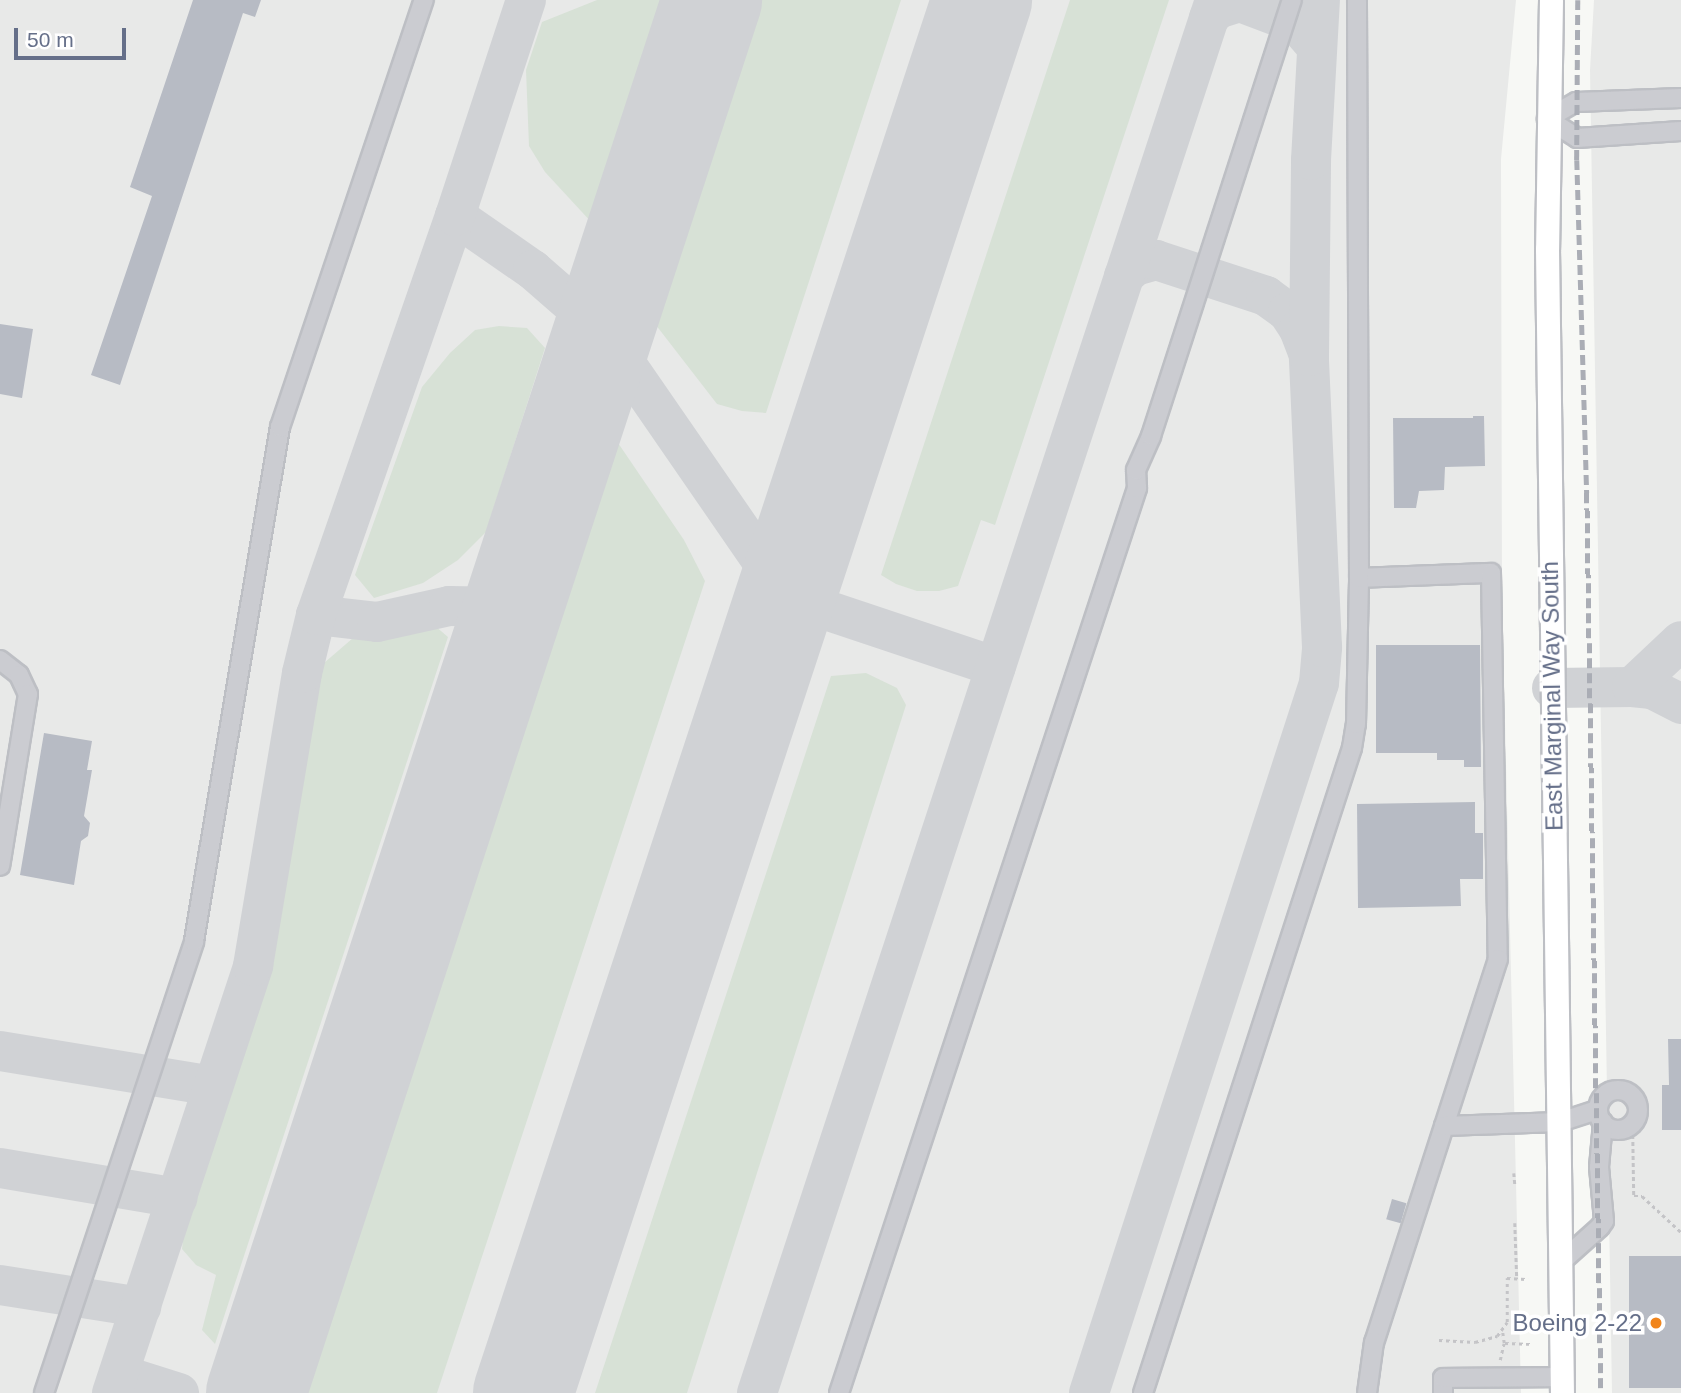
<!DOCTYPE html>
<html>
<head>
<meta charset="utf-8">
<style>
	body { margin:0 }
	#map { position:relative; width:1681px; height:1393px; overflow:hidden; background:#f7f8f5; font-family:Arial,sans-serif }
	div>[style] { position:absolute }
	.built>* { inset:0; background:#e8e9e8 }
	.green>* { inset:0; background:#d7e1d6 }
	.taxiway>* { height:40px; margin:-20px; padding:0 20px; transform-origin:20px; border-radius:20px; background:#d0d2d5 }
	.runway>* { height:100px; margin:-50px; padding:0 50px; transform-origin:50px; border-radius:50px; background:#d0d2d5 }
	.building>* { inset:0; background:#b7bbc4; transform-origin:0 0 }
	.path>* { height:2.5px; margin-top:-1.25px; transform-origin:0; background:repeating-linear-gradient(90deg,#c4c4c7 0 3.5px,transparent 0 7px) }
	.roads { filter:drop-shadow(2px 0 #bdbfc4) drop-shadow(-2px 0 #bdbfc4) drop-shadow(0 2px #bdbfc4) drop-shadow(0 -2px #bdbfc4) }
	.minor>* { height:18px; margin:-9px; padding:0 9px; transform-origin:9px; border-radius:9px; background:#cbccd1 }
	.minor>.ring { margin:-9px; padding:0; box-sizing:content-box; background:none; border:18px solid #cbccd1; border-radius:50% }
	.major>* { height:23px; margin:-11.5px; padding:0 11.5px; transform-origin:11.5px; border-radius:11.5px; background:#fff }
	.rail>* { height:4.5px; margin-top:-2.25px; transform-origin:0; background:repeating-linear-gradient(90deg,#aaadb5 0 10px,transparent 0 15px) }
	.dots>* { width:19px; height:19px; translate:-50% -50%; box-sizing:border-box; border:4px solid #fff; border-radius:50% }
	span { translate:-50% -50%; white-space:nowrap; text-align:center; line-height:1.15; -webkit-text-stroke:7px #fff; paint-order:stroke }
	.street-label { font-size:24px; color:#656f89 }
	.poi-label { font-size:24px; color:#656f89 }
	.right { translate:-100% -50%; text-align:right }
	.scale { position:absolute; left:14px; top:28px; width:112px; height:32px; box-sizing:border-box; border:4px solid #656f89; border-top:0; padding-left:9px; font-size:21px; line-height:24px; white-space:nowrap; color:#656f89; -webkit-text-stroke:5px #fff; paint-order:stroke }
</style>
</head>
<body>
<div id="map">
	<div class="built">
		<i style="clip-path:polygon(0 0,1516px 0,1501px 159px,1502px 595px,1521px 1393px,0 1393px)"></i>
		<i style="clip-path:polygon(1594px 0,1681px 0,1681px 1393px,1612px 1393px,1590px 70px)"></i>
	</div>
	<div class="green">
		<i style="clip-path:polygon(597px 0,668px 0,593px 224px,545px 172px,529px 146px,526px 70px,542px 22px)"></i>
		<i style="clip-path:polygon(757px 0,901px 0,766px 413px,742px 411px,717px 404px,652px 320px)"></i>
		<i style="clip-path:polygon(1070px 0,1169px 0,995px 525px,981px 520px,958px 586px,939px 591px,917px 591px,896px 584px,881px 575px)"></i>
		<i style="clip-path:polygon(499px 326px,527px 328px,545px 348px,486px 532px,458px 560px,423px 583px,374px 598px,355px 575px,422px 387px,450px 353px,475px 330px)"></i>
		<i style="clip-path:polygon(614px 437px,684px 540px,705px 581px,437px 1393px,304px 1393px)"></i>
		<i style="clip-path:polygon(434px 625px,448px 637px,215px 1344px,202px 1330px,216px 1275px,196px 1265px,182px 1249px,184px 1230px,274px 957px,315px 694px,324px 663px,353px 638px,411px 626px)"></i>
		<i style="clip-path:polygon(866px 673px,897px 688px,906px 705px,687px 1393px,595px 1393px,831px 676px)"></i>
	</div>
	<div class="taxiway">
		<i style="left:1209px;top:18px;width:12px;rotate:-48deg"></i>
		<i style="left:1217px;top:9px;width:24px;rotate:-17deg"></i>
		<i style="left:1240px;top:2px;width:60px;rotate:20.6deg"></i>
		<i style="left:1296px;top:23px;width:32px;rotate:49deg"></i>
		<i style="left:455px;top:216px;width:95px;rotate:34.7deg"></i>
		<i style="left:533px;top:270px;width:94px;rotate:41.1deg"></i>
		<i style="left:604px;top:332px;width:322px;rotate:55.4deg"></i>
		<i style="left:787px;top:597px;width:220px;rotate:18.5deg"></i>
		<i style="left:1124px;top:276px;width:15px;rotate:-42deg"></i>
		<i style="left:1135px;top:266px;width:22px;rotate:-16deg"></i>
		<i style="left:1156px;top:260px;width:116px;rotate:18.1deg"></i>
		<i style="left:1266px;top:296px;width:27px;rotate:36deg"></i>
		<i style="left:1288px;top:312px;width:20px;rotate:57deg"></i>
		<i style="left:1299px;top:329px;width:26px;rotate:69deg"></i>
		<i style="left:316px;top:615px;width:61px;rotate:6.5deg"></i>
		<i style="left:377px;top:622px;width:74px;rotate:-12.5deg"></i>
		<i style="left:449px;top:606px;width:65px;rotate:0.9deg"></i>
		<i style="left:1632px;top:687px;width:20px;rotate:6deg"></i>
		<i style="left:1652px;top:689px;width:33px;rotate:27deg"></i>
		<i style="left:1552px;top:688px;width:80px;rotate:-0.7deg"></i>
		<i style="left:1632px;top:687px;width:67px;rotate:-43.2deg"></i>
		<i style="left:0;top:1051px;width:216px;rotate:9.3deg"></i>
		<i style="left:0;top:1168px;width:180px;rotate:9.6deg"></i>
		<i style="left:0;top:1285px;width:143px;rotate:8.9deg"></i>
		<i style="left:119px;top:1374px;width:63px;rotate:17.6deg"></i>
		<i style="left:112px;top:1393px;width:450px;rotate:-71.7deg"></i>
		<i style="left:253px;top:966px;width:297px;rotate:-80.5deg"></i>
		<i style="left:302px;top:673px;width:60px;rotate:-76.4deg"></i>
		<i style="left:316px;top:615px;width:423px;rotate:-70.8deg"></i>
		<i style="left:455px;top:216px;width:227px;rotate:-71.8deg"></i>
		<i style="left:757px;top:1393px;width:1466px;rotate:-71.8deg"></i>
		<i style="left:1089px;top:1393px;width:746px;rotate:-72.05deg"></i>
		<i style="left:1319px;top:683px;width:36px;rotate:-85deg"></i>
		<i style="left:1322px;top:647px;width:291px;rotate:-92.6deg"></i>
		<i style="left:1309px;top:356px;width:196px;rotate:-89.4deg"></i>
		<i style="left:1311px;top:160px;width:160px;rotate:-86.8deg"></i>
	</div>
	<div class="runway">
		<i style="left:256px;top:1393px;width:1466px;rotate:-71.87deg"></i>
		<i style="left:523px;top:1393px;width:1467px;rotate:-71.76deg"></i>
	</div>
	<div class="building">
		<i style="clip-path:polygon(193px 0,261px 0,255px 17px,243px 13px,120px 385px,91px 375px,152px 196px,130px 187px)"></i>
		<i style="clip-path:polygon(0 324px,33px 329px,22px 398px,0 394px)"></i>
		<i style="clip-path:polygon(1473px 416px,1484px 416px,1485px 466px,1445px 467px,1444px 490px,1419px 491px,1416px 508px,1394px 508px,1393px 418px,1473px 418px)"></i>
		<i style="clip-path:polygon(1376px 645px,1480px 645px,1481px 767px,1464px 767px,1464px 760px,1437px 760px,1437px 753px,1376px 753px)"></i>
		<i style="clip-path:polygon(44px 733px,92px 741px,87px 770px,92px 770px,84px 816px,90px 823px,88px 836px,81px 841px,74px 885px,20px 875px)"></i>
		<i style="clip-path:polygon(1475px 802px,1475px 833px,1483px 833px,1483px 879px,1460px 879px,1461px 906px,1358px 908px,1357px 804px)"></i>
		<i style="clip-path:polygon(1668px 1039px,1681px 1039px,1681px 1130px,1662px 1130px,1662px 1085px,1669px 1085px)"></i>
		<i style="left:1392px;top:1199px;width:15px;height:21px;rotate:16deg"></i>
		<i style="left:1681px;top:1256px;width:132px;height:52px;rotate:90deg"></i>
	</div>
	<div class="path">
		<i style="left:1628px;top:1127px;width:9px;rotate:58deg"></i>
		<i style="left:1633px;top:1135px;width:61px;rotate:89.1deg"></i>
		<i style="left:1634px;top:1196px;width:8px"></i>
		<i style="left:1642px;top:1196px;width:53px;rotate:42.7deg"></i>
		<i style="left:1514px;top:1173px;width:12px;rotate:85deg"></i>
		<i style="left:1515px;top:1223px;width:56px;rotate:88deg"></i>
		<i style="left:1439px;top:1340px;width:36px;rotate:3deg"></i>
		<i style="left:1475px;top:1342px;width:23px;rotate:-15deg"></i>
		<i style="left:1497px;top:1336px;width:17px;rotate:-54deg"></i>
		<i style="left:1507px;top:1322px;width:44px;rotate:-90deg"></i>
		<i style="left:1507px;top:1278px;width:21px;rotate:3deg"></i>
		<i style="left:1505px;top:1343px;width:25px;rotate:2deg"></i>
		<i style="left:1500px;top:1360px;width:17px;rotate:-77deg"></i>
		<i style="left:1504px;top:1343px;width:14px;rotate:-98deg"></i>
	</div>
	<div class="roads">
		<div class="minor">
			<i style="left:1681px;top:98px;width:105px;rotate:177.8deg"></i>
			<i style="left:1576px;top:102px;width:34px;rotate:150deg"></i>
			<i style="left:1547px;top:119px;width:36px;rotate:32deg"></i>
			<i style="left:1577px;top:138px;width:104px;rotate:-3.9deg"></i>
			<i style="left:1359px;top:578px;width:132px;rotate:-2.2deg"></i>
			<i style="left:1491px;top:573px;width:386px;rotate:89deg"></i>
			<i style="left:1498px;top:959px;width:403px;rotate:107.9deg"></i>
			<i style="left:1374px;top:1342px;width:51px;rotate:97.8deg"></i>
			<i style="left:0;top:660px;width:24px;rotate:38deg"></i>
			<i style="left:19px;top:675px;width:21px;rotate:65deg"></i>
			<i style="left:28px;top:694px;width:174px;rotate:99.2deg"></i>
			<i class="ring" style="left:1598px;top:1090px;width:22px;height:22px"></i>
			<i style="left:1444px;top:1126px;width:116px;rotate:-2deg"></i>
			<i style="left:1560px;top:1122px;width:40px;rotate:-18deg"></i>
			<i style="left:1561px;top:1262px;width:52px;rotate:-41.9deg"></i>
			<i style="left:1600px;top:1227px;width:7px;rotate:-56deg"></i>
			<i style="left:1604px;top:1221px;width:54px;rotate:-95.3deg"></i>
			<i style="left:1599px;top:1167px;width:45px;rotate:-84.9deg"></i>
			<i style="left:44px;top:1393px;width:476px;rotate:-71.6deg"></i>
			<i style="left:194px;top:941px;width:521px;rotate:-80.5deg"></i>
			<i style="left:280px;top:427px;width:451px;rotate:-71.4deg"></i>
			<i style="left:839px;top:1393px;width:953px;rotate:-71.77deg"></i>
			<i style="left:1137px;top:488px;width:18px;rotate:-93deg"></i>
			<i style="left:1136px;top:470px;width:37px;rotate:-66deg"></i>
			<i style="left:1151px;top:436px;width:458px;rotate:-72.1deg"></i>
			<i style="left:1143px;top:1393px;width:678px;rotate:-72.05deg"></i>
			<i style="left:1352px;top:748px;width:24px;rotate:-81deg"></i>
			<i style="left:1356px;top:724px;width:146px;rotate:-88.8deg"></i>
			<i style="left:1359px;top:578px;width:578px;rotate:-90.2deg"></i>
			<i style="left:1443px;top:1393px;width:15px;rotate:-90deg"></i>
			<i style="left:1443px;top:1378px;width:119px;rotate:-0.5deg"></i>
		</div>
		<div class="major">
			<i style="left:1551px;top:0;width:249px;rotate:90.9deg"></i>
			<i style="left:1547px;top:249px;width:1144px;rotate:89.25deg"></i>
		</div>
	</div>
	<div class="rail">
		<i style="left:1578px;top:0;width:160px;rotate:90.4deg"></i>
		<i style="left:1577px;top:160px;width:333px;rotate:88.3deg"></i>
		<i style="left:1587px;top:493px;width:900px;rotate:89.11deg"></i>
	</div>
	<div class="dots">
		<i style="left:1656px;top:1323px;background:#f1851c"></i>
	</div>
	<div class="street-label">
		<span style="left:1552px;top:696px;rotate:-91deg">East Marginal Way South</span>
	</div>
	<div class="poi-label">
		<span class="right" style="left:1642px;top:1323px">Boeing 2-22</span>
	</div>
	<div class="scale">50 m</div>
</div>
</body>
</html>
